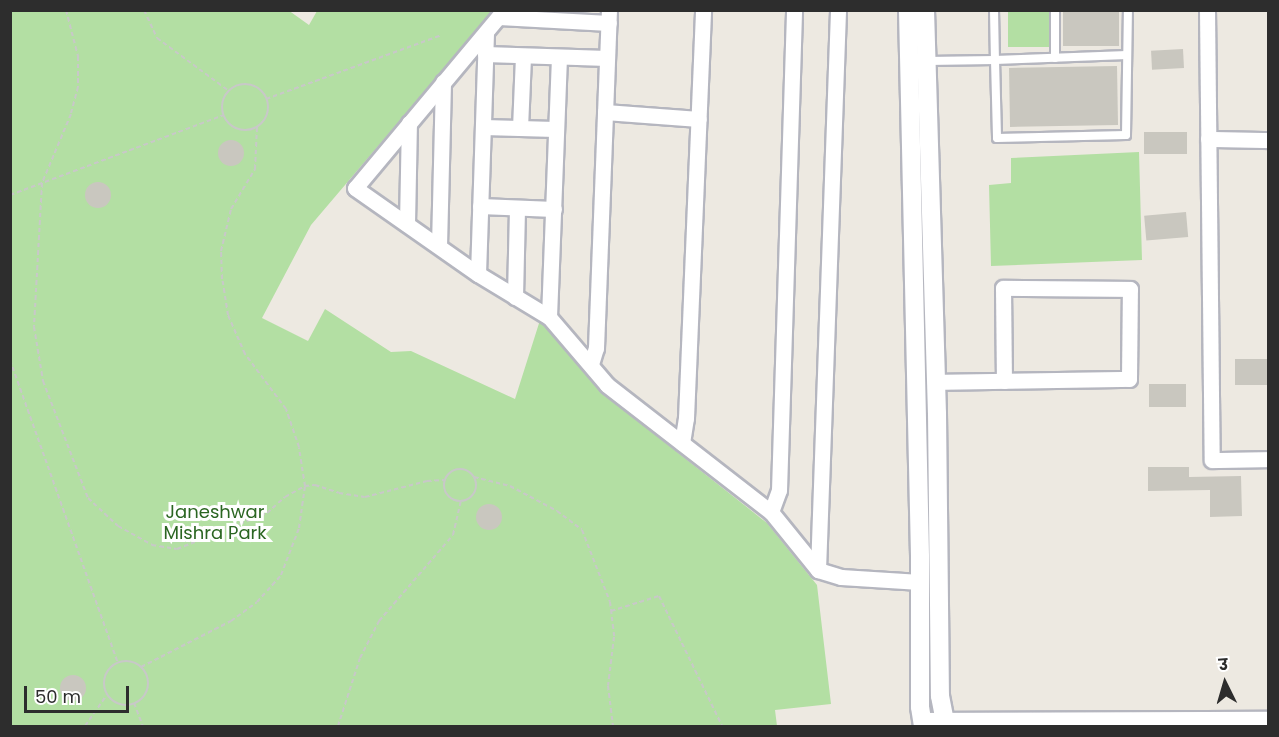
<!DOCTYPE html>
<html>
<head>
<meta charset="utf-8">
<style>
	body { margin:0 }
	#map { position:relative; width:1279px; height:737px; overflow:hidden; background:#ede9e1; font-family:Poppins,"Noto Sans Devanagari",sans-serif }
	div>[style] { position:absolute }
	.green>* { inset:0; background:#b3dfa3; transform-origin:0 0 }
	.building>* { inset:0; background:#c9c7bf; transform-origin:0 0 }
	.round { border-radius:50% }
	.path>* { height:2px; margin-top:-1px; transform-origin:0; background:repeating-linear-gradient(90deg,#c8c8c8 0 4.5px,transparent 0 7.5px) }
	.path>.ring { margin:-1px; padding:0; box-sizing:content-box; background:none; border:2px solid #c8c8c8; border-radius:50% }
	.roads { filter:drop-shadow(2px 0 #b5b6bf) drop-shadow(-2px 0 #b5b6bf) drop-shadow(0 2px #b5b6bf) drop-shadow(0 -2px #b5b6bf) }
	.service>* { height:8px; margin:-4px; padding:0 4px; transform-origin:4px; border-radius:4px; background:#fff }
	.minor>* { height:15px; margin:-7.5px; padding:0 7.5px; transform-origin:7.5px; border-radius:7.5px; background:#fff }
	.tertiary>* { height:18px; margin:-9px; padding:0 9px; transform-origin:9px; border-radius:9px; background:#fff }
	span { translate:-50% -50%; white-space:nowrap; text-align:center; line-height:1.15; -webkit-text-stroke:6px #fff; paint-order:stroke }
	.park-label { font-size:18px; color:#2b6622 }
	.frame { position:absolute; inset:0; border:12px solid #2d2d2d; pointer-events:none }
	.north { position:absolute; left:1195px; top:653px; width:60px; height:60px; -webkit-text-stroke:4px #fff; paint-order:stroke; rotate:355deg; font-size:16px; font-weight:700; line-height:24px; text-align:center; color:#2d2d2d }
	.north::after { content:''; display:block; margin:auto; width:21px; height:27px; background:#2d2d2d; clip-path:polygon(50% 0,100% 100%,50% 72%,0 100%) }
	.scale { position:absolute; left:24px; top:686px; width:105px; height:27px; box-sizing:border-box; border:3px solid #2d2d2d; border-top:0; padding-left:8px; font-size:18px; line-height:21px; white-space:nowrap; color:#2d2d2d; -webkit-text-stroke:4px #fff; paint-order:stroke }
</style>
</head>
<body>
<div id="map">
	<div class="green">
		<i style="clip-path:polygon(288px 10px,309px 25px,317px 11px,493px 11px,311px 225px,262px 318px,308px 341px,325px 309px,391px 352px,411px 351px,515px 399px,541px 317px,606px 396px,767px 523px,817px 585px,831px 704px,775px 710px,777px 726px,11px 726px,10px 11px)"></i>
		<i style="left:1008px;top:11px;width:43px;height:36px"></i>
		<i style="clip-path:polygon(1139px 152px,1142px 260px,991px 266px,989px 185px,1011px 183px,1011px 158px)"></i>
	</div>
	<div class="building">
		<i style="left:1063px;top:10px;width:56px;height:36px"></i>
		<i style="left:1183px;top:49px;width:19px;height:32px;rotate:87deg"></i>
		<i style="left:1117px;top:66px;width:59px;height:108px;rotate:89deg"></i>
		<i style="left:1144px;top:132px;width:43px;height:22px"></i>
		<i class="round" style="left:218px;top:140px;width:26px;height:26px"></i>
		<i class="round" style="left:85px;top:182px;width:26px;height:26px"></i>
		<i style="left:1186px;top:212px;width:25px;height:42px;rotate:85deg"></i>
		<i style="left:1269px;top:359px;width:26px;height:34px;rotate:90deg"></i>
		<i style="left:1149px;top:384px;width:37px;height:23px"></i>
		<i style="clip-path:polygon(1148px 467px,1189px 467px,1189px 477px,1241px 476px,1242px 516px,1210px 517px,1210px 490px,1148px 491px)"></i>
		<i class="round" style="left:476px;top:504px;width:26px;height:26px"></i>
		<i class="round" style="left:60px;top:675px;width:26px;height:26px"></i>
	</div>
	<div class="path">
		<i style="left:66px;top:10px;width:48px;rotate:75.4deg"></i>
		<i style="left:78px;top:56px;width:31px;rotate:90deg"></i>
		<i style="left:78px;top:87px;width:28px;rotate:105deg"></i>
		<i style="left:71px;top:114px;width:75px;rotate:112.8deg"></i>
		<i style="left:42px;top:183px;width:144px;rotate:93.2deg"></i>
		<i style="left:34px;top:327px;width:55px;rotate:80.5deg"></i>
		<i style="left:43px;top:381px;width:125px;rotate:69deg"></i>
		<i style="left:88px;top:498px;width:41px;rotate:43deg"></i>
		<i style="left:118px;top:526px;width:39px;rotate:29deg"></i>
		<i style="left:152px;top:545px;width:25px;rotate:9deg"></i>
		<i style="left:177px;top:549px;width:97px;rotate:-21.8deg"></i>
		<i style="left:267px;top:513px;width:24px;rotate:-42deg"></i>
		<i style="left:285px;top:497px;width:23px;rotate:-29deg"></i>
		<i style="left:305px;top:486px;width:10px;rotate:-6deg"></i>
		<i style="left:315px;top:485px;width:25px;rotate:18deg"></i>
		<i style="left:339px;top:493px;width:26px;rotate:9deg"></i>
		<i style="left:365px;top:497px;width:64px;rotate:-14.5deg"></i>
		<i style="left:427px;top:481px;width:17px;rotate:-3deg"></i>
		<i style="left:144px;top:10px;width:31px;rotate:65deg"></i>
		<i style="left:157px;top:38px;width:89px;rotate:36.4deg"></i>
		<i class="ring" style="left:222px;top:84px;width:44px;height:44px"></i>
		<i style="left:266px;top:99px;width:187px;rotate:-20deg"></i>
		<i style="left:10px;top:195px;width:228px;rotate:-20.5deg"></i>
		<i style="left:10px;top:360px;width:322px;rotate:70.4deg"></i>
		<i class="ring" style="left:444px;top:469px;width:30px;height:30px"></i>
		<i style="left:474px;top:477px;width:37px;rotate:14deg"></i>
		<i style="left:510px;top:486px;width:53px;rotate:28deg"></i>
		<i style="left:557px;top:511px;width:31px;rotate:37deg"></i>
		<i style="left:582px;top:530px;width:77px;rotate:68.7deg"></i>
		<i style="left:610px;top:602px;width:35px;rotate:83deg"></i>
		<i style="left:614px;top:637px;width:49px;rotate:97deg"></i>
		<i style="left:608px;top:686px;width:40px;rotate:82.9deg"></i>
		<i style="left:611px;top:611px;width:50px;rotate:-17.4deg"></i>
		<i style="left:659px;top:596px;width:144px;rotate:64.1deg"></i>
		<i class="ring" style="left:104px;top:661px;width:42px;height:42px"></i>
		<i style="left:141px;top:667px;width:101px;rotate:-27.1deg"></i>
		<i style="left:231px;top:621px;width:32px;rotate:-36deg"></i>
		<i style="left:257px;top:602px;width:36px;rotate:-48deg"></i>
		<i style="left:281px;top:575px;width:50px;rotate:-69deg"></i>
		<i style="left:299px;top:528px;width:42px;rotate:-81.9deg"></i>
		<i style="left:305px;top:486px;width:39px;rotate:-99deg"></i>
		<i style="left:299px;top:447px;width:40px;rotate:-108.9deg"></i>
		<i style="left:286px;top:409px;width:69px;rotate:-126.7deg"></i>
		<i style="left:245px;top:354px;width:43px;rotate:-113.6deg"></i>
		<i style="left:228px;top:315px;width:36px;rotate:-99deg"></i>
		<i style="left:222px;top:279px;width:28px;rotate:-92deg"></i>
		<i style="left:221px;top:251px;width:43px;rotate:-76.6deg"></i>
		<i style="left:231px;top:209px;width:47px;rotate:-59deg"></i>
		<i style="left:255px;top:169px;width:43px;rotate:-87.3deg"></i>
		<i style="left:134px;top:703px;width:25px;rotate:69deg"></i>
		<i style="left:85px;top:726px;width:39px;rotate:-55deg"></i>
		<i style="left:338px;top:726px;width:71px;rotate:-72.1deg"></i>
		<i style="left:360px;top:658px;width:42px;rotate:-62.8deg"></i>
		<i style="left:379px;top:621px;width:113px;rotate:-49.3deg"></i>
		<i style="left:453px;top:535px;width:35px;rotate:-77deg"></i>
	</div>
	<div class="roads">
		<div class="service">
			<i style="left:994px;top:10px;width:50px;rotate:88.9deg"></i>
			<i style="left:995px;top:60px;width:132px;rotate:-2.2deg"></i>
			<i style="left:1055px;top:10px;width:48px;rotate:90deg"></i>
			<i style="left:927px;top:61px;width:68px;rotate:-0.8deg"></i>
			<i style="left:995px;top:60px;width:78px;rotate:88.5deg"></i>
			<i style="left:997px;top:138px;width:129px;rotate:-1.3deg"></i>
			<i style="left:1126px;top:135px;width:125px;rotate:-89.1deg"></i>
		</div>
		<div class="minor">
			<i style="left:504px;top:10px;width:232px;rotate:129.9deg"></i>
			<i style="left:355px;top:188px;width:150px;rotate:35deg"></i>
			<i style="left:478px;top:274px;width:83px;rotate:31.2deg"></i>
			<i style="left:549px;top:317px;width:89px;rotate:49.5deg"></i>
			<i style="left:607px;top:385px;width:207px;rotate:37.8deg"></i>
			<i style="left:771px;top:512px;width:75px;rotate:51deg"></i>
			<i style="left:818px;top:570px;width:24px;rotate:17deg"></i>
			<i style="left:841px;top:577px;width:79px;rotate:3.6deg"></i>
			<i style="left:1207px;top:10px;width:450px;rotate:89.4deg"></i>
			<i style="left:1212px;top:460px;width:56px;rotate:-1deg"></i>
			<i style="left:499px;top:17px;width:110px;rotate:3.1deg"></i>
			<i style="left:485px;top:54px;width:122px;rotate:1.9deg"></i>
			<i style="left:605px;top:112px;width:94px;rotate:4.3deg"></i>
			<i style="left:483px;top:127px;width:72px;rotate:1.6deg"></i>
			<i style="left:520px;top:128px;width:72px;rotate:-87.6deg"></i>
			<i style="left:1208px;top:139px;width:60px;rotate:1deg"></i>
			<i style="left:480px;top:206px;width:74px;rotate:2.3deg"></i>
			<i style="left:407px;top:224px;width:101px;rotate:-88.9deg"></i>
			<i style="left:439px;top:246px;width:164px;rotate:-88.6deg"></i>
			<i style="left:478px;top:274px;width:242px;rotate:-88.1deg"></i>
			<i style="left:515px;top:297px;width:89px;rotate:-88.7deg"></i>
			<i style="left:549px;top:317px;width:260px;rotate:-87.8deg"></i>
			<i style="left:591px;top:364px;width:17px;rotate:-73deg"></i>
			<i style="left:596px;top:348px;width:338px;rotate:-87.8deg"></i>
			<i style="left:936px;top:382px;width:193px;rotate:-0.9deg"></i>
			<i style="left:1129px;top:379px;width:90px;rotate:-89.4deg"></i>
			<i style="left:1130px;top:289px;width:127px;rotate:-179.5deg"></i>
			<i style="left:1003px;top:288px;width:93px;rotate:89.4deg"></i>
			<i style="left:682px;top:443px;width:25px;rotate:-81deg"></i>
			<i style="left:686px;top:418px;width:408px;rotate:-87.6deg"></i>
			<i style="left:771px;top:512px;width:23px;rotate:-70deg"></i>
			<i style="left:779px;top:490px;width:480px;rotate:-88.2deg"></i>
			<i style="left:818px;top:570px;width:560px;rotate:-87.95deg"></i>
			<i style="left:922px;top:720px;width:346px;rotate:-0.2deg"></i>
		</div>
		<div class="tertiary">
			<i style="left:908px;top:10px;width:547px;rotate:88.74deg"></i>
			<i style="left:920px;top:557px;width:150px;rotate:90deg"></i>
			<i style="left:920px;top:707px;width:19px;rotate:81deg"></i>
			<i style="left:925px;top:10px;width:403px;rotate:88.3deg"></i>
			<i style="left:937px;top:413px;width:283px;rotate:89.4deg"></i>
			<i style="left:940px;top:696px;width:31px;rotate:79deg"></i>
		</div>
	</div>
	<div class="park-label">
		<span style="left:215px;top:523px">Janeshwar<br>Mishra Park</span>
	</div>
	<div class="frame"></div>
	<div class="north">उ</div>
	<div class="scale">50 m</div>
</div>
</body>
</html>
